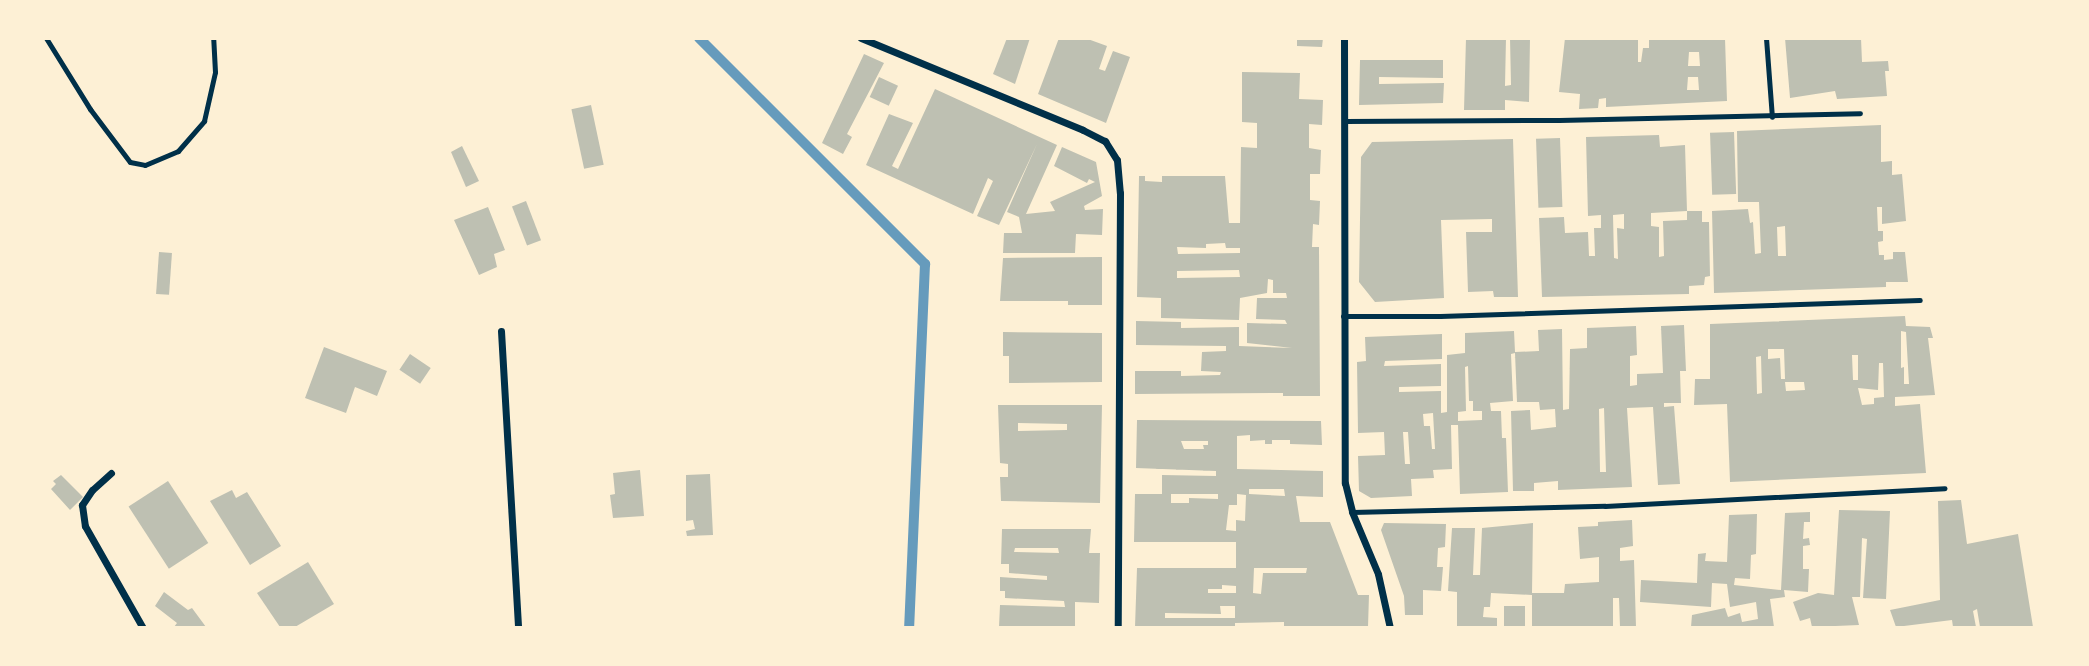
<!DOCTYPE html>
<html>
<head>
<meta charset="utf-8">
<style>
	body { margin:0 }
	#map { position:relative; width:2089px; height:666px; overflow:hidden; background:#fdf0d5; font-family:"Work Sans",sans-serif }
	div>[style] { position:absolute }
	.stream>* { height:10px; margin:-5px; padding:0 5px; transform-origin:5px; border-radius:5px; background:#669bbc }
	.building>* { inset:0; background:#bec0b2; transform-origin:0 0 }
	.service>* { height:5px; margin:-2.5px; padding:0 2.5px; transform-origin:2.5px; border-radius:2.5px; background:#003049 }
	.minor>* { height:7px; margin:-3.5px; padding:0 3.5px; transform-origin:3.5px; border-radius:3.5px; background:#003049 }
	span { translate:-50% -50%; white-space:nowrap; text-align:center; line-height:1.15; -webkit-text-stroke:5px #fdf0d5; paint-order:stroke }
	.frame { position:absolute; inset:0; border:40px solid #fdf0d5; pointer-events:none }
</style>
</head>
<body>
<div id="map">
	<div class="stream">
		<i style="left:699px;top:38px;width:320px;rotate:45deg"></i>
		<i style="left:925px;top:264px;width:364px;rotate:92.5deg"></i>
	</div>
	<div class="building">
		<i style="clip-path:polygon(1007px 38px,1030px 38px,1015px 84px,993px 74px)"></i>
		<i style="clip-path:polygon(1059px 38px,1085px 38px,1107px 46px,1099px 69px,1105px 71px,1113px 51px,1130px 57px,1106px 123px,1038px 94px)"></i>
		<i style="clip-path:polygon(1297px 38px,1323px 38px,1322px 47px,1297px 46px)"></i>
		<i style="clip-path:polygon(1466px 38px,1506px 38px,1505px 86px,1511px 85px,1510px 38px,1530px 38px,1529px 102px,1505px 100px,1505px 110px,1464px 110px)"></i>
		<i style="clip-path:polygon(evenodd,1565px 38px,1638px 38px,1638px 62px,1641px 62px,1643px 48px,1649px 48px,1649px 38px,1725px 38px,1727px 101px,1606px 107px,1606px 98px,1599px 99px,1598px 108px,1579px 109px,1580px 94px,1559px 92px,1565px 38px,1689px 52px,1699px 52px,1700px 66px,1688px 66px,1689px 52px,1565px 38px,1688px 77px,1698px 77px,1699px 90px,1687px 90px,1688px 77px)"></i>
		<i style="clip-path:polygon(1785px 38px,1861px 38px,1862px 62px,1888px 61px,1889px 71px,1885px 71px,1887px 96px,1837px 99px,1835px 91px,1790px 98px)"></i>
		<i style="clip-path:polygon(864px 54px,884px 63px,847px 134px,852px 137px,843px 154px,822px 143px)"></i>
		<i style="clip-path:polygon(1360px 60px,1443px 60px,1443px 78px,1379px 77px,1379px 84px,1444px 83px,1443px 103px,1359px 105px)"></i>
		<i style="clip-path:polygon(evenodd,1242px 72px,1300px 73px,1299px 99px,1323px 100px,1322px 125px,1309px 124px,1309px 148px,1321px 150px,1320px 174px,1310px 174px,1310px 200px,1320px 201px,1319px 225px,1313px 224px,1312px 247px,1319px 247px,1320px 396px,1283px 396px,1283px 393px,1135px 394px,1135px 371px,1181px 371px,1181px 376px,1220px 375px,1221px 372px,1201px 371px,1202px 352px,1226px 351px,1226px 346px,1136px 345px,1136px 321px,1181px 322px,1181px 328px,1239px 327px,1239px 346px,1292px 348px,1247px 343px,1247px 323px,1287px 324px,1285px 320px,1256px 319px,1257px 298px,1287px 298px,1286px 293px,1273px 293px,1273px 280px,1268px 279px,1267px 293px,1240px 298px,1239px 320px,1161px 318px,1161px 298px,1137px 297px,1139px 176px,1145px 176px,1145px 181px,1162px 182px,1162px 176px,1225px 176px,1229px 223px,1240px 223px,1241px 147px,1257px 148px,1257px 123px,1242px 122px,1242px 72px,1225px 243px,1226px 248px,1240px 248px,1240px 253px,1178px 254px,1177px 247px,1206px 248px,1206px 244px,1225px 243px,1242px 72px,1239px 270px,1240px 277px,1177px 278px,1177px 271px,1239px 270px)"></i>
		<i style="left:879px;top:77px;width:21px;height:22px;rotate:25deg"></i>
		<i style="clip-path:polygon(935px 89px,1057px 145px,1026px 214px,1055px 211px,1050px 202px,1095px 182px,1089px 179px,1087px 183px,1054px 166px,1062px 147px,1096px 162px,1102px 196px,1084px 206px,1085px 210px,1103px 209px,1102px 235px,1076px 234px,1075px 253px,1003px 253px,1004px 233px,1022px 233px,1019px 217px,1007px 212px,1037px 144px,999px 225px,977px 216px,993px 181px,988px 178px,973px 214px,866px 165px,889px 114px,913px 123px,892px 166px,898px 169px)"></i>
		<i style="left:591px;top:105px;width:61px;height:20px;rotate:78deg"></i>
		<i style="clip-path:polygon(evenodd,1881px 125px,1881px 162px,1892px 161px,1892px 175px,1902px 174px,1906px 221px,1882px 224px,1882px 207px,1877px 207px,1878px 231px,1883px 231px,1883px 241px,1878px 242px,1879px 255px,1884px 255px,1884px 260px,1893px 259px,1893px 252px,1905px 252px,1908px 282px,1886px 282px,1886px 287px,1714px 293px,1712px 211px,1748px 209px,1750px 223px,1753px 222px,1755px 254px,1761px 253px,1759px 202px,1738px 202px,1737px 131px,1881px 125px,1785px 226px,1786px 256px,1778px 256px,1777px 227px,1785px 226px)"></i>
		<i style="left:1734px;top:132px;width:62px;height:24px;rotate:88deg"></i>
		<i style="clip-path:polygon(evenodd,1659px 135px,1660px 147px,1685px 145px,1687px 211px,1651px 213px,1651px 226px,1659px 227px,1659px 257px,1664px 256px,1663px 221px,1687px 220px,1687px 211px,1702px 211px,1702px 222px,1709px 222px,1710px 276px,1705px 277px,1704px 285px,1689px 286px,1689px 294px,1542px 297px,1539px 218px,1564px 217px,1565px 233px,1588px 232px,1589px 256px,1595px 256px,1594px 228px,1601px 228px,1601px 215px,1588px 216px,1586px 137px,1659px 135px,1624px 214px,1624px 229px,1617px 228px,1618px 259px,1614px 258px,1613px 215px,1624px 214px)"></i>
		<i style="left:1560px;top:138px;width:69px;height:24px;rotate:88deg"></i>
		<i style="clip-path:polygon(1513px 139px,1518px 297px,1494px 297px,1493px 291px,1468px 292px,1466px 232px,1492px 232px,1492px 219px,1441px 220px,1444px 298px,1375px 302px,1359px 282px,1361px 157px,1372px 142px)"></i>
		<i style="clip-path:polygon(462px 146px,479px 181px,466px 187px,451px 152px)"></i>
		<i style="left:526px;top:201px;width:42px;height:15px;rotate:69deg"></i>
		<i style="clip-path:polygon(488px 207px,505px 250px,494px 254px,497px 267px,479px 275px,454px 220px)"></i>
		<i style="left:159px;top:252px;width:13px;height:42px;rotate:4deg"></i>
		<i style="clip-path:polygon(1102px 257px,1102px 305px,1068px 305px,1068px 301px,1000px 301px,1003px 258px)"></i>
		<i style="clip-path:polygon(evenodd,1905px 316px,1906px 326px,1930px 327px,1933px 338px,1928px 338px,1935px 395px,1895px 397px,1895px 406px,1920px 404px,1926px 473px,1730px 482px,1727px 404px,1694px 405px,1695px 379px,1710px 379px,1710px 324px,1905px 316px,1901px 331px,1906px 332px,1909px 384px,1904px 384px,1904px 367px,1901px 368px,1901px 331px,1905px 316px,1768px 349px,1784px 349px,1785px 379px,1781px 379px,1780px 358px,1768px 359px,1768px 349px,1905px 316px,1852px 355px,1858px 355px,1858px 380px,1853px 380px,1852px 355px,1905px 316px,1761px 356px,1762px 393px,1757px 394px,1756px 357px,1761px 356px,1905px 316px,1879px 363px,1883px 363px,1884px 397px,1874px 398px,1874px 404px,1862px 405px,1858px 388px,1878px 390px,1879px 363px,1905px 316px,1785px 382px,1804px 382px,1805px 390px,1786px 391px,1785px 382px)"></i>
		<i style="clip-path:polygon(evenodd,1684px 325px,1686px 371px,1680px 371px,1681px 403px,1664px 403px,1664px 407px,1674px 406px,1680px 484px,1658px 485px,1653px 407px,1627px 408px,1632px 487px,1558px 490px,1558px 481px,1534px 483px,1534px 491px,1513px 491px,1511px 411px,1530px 410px,1531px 430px,1556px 427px,1555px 409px,1540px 410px,1539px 402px,1517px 402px,1515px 353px,1511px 354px,1513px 401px,1490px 403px,1491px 411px,1501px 411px,1502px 438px,1506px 438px,1508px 492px,1460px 494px,1458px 425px,1451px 425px,1452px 469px,1433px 470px,1434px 478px,1411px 479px,1412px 496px,1371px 498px,1359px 491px,1358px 456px,1385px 455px,1384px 432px,1358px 433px,1357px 362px,1366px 361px,1365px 337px,1442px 334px,1442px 359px,1385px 361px,1384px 366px,1441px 364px,1441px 386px,1399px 387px,1399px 392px,1441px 391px,1441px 413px,1447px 412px,1447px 355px,1465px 353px,1465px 333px,1514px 331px,1515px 352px,1539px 351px,1538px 330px,1562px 329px,1563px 410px,1569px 409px,1570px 349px,1587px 348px,1587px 328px,1636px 326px,1637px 355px,1630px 356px,1630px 386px,1637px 385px,1637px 374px,1663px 373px,1661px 326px,1684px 325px,1468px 366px,1469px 401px,1473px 401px,1473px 411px,1482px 411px,1482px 420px,1458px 421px,1458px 412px,1466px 411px,1465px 367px,1468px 366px,1684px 325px,1604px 408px,1606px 472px,1600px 472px,1599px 409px,1604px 408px,1684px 325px,1433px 413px,1435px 449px,1432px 449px,1430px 426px,1424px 426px,1423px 414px,1433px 413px,1684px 325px,1403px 432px,1408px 432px,1410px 464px,1405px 464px,1403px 432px)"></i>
		<i style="clip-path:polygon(1003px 332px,1102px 333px,1102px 382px,1009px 383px,1009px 356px,1003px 356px)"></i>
		<i style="clip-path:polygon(324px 347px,387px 371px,377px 396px,355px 387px,346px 413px,305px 398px)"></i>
		<i style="left:410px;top:354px;width:25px;height:19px;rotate:34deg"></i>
		<i style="clip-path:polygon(evenodd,998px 405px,1102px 405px,1100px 503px,1001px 501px,1000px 477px,1008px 477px,1008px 464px,1000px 463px,998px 405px,1018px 423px,1067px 424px,1067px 430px,1018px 431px,1018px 423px)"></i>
		<i style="clip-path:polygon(evenodd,1137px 420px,1321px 421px,1322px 445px,1290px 444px,1290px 440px,1272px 440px,1272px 444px,1265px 444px,1265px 440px,1250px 441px,1250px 435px,1237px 436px,1237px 469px,1323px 471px,1323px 497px,1296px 496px,1300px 522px,1330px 522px,1358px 595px,1369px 595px,1368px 627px,1284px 627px,1284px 622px,1235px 623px,1235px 627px,1135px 627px,1137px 568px,1236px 568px,1236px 542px,1134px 542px,1135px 494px,1162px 494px,1162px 475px,1216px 476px,1216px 471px,1136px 468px,1137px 420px,1181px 441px,1208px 441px,1208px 445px,1203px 445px,1204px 449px,1184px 449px,1181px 441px,1137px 420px,1249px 489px,1284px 489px,1285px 496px,1249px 494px,1249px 489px,1137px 420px,1171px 494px,1218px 494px,1218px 499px,1189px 498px,1189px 503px,1171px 503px,1171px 494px,1137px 420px,1237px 494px,1246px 495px,1245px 521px,1236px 520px,1236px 531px,1226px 530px,1229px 505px,1237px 505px,1237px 494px,1137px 420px,1254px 568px,1307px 568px,1306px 573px,1263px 573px,1261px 594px,1253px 593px,1254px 568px,1137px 420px,1222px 585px,1236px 586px,1236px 593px,1208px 593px,1208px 589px,1222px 589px,1222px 585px,1137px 420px,1220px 606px,1235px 606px,1235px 618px,1165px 618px,1165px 613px,1221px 614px,1220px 606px)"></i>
		<i style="clip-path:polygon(640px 470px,644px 516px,613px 518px,610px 495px,615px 494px,613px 473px)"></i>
		<i style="clip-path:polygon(710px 474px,713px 535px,687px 536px,686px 531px,695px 529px,693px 520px,686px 521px,686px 475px)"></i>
		<i style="clip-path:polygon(61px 475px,83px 497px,70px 510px,51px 489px,56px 484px,53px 481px)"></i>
		<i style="left:168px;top:481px;width:74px;height:47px;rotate:57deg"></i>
		<i style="clip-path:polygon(232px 490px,236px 498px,247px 492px,281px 546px,250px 565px,210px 501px)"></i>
		<i style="clip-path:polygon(1961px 500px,1967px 544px,2018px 534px,2033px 627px,1980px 627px,1977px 609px,1973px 611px,1976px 627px,1953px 627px,1952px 620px,1896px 627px,1890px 610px,1940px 600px,1938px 501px)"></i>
		<i style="clip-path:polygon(1839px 510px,1890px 511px,1886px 599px,1863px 598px,1867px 539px,1862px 538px,1860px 597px,1852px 597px,1859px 625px,1812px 627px,1810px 618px,1800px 621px,1793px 602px,1818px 593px,1834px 595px)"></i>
		<i style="clip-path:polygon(1810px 512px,1810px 522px,1804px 522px,1803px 539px,1809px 538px,1810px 545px,1803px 546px,1803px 569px,1809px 569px,1808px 592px,1784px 590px,1785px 597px,1770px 599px,1774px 627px,1691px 627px,1692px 615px,1725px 608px,1728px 617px,1740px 613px,1742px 622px,1758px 619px,1756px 602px,1730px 607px,1727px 584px,1712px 583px,1711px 607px,1640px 602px,1641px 580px,1697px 583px,1698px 554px,1706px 553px,1705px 561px,1727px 562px,1729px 515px,1757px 514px,1756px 554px,1751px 555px,1750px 579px,1735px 578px,1734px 585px,1781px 590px,1785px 513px)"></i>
		<i style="clip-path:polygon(1632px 520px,1633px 546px,1620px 548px,1620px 561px,1634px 560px,1636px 627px,1620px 627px,1619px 598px,1613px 598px,1613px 627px,1532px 627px,1532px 595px,1491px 593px,1490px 607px,1484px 607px,1483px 617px,1497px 618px,1497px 627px,1457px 627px,1457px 592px,1448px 591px,1452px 528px,1475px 528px,1473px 575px,1480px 575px,1482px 528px,1533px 523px,1532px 593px,1564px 593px,1565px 584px,1599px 582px,1599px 557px,1580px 559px,1578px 527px,1598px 526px,1598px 522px)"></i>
		<i style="clip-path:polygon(1384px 523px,1446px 524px,1445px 547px,1438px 548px,1437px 567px,1443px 567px,1441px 591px,1423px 590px,1423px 615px,1405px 615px,1404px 596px,1381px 530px)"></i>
		<i style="clip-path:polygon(evenodd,1002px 529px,1091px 529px,1089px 553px,1100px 553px,1099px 603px,1075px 602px,1075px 627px,999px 627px,1000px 605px,1065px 607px,1064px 601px,1005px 598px,1005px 591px,1000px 591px,1000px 577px,1047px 580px,1047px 576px,1009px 573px,1009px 564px,1001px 564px,1002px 529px,1015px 548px,1058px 548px,1059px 553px,1014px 552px,1015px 548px)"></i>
		<i style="clip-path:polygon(308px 562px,334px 604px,295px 627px,280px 627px,257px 593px)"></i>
		<i style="clip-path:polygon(164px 592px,188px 610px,192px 608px,206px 627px,174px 627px,177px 623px,155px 606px)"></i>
		<i style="left:1525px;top:606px;width:21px;height:21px;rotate:90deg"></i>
	</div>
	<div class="service">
		<i style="left:46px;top:38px;width:84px;rotate:58.2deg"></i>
		<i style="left:90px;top:109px;width:66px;rotate:53deg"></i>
		<i style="left:130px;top:162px;width:15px;rotate:11deg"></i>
		<i style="left:145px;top:165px;width:36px;rotate:-23deg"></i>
		<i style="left:178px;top:151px;width:40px;rotate:-49deg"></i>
		<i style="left:204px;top:121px;width:50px;rotate:-77.3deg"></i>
		<i style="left:215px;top:72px;width:34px;rotate:-93deg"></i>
		<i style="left:1766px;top:38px;width:79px;rotate:85.7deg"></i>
		<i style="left:1345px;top:121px;width:214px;rotate:-0.3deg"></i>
		<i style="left:1559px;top:120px;width:301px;rotate:-1.3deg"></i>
		<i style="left:1343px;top:316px;width:97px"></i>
		<i style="left:1440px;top:316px;width:480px;rotate:-1.9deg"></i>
		<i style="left:1352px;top:512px;width:253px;rotate:-1.4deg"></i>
		<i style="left:1605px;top:506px;width:340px;rotate:-3deg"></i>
	</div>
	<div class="minor">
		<i style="left:861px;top:38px;width:240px;rotate:22.5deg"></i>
		<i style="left:1083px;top:130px;width:25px;rotate:27deg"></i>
		<i style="left:1105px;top:141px;width:22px;rotate:58deg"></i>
		<i style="left:1117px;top:160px;width:33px;rotate:85deg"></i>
		<i style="left:1120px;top:193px;width:435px;rotate:90.3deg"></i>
		<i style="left:1344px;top:38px;width:445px;rotate:89.9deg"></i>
		<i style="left:1345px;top:483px;width:30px;rotate:76deg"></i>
		<i style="left:1352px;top:512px;width:67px;rotate:67.2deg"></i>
		<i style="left:1378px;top:574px;width:55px;rotate:77.5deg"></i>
		<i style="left:501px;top:331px;width:297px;rotate:86.7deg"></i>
		<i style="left:111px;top:473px;width:25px;rotate:138deg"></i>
		<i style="left:92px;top:490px;width:18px;rotate:124deg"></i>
		<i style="left:82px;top:505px;width:21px;rotate:82deg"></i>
		<i style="left:85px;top:526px;width:117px;rotate:60.4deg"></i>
	</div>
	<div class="frame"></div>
</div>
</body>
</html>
